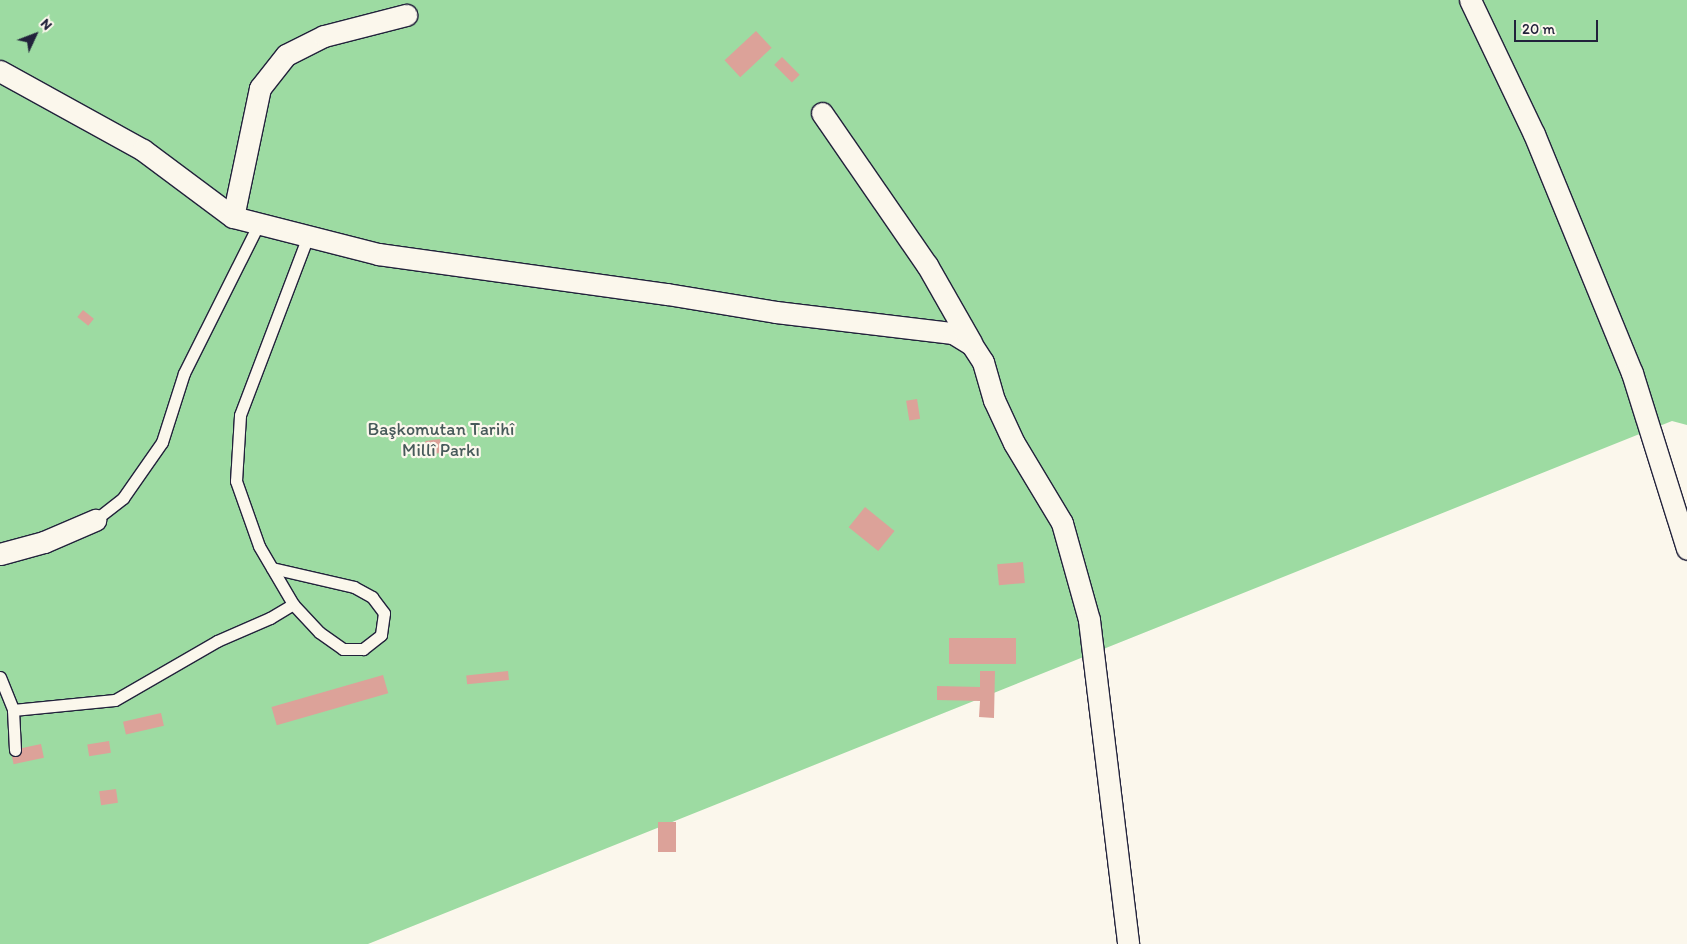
<!DOCTYPE html>
<html>
<head>
<meta charset="utf-8">
<style>
	body { margin:0 }
	#map { position:relative; width:1687px; height:944px; overflow:hidden; background:#fbf7ec; font-family:Itim,sans-serif }
	div>[style] { position:absolute }
	.green>* { inset:0; background:#9ddba2 }
	.building>* { inset:0; background:#dca299; transform-origin:0 0 }
	.roads { filter:drop-shadow(1px 0 #22223b) drop-shadow(-1px 0 #22223b) drop-shadow(0 1px #22223b) drop-shadow(0 -1px #22223b) }
	.lane>* { height:11px; margin:-5.5px; padding:0 5.5px; transform-origin:5.5px; border-radius:5.5px; background:#fbf7ec }
	.street>* { height:21px; margin:-10.5px; padding:0 10.5px; transform-origin:10.5px; border-radius:10.5px; background:#fbf7ec }
	span { translate:-50% -50%; white-space:nowrap; text-align:center; line-height:1.15; -webkit-text-stroke:4.5px #fbf7ec; paint-order:stroke }
	.park-label { font-size:18px; color:#475a5a }
	.north { position:absolute; left:10px; top:10px; width:50px; height:50px; -webkit-text-stroke:4px #fbf7ec; paint-order:stroke; rotate:47deg; font-size:14px; font-weight:700; line-height:20px; text-align:center; color:#22223b }
	.north::after { content:''; display:block; margin:auto; width:18px; height:22px; background:#22223b; clip-path:polygon(50% 0,100% 100%,50% 72%,0 100%) }
	.scale { position:absolute; left:1514px; top:20px; width:84px; height:22px; box-sizing:border-box; border:2px solid #22223b; border-top:0; padding-left:6px; font-size:15px; line-height:18px; white-space:nowrap; color:#22223b; -webkit-text-stroke:4px #fbf7ec; paint-order:stroke }
</style>
</head>
<body>
<div id="map">
	<div class="green">
		<i style="clip-path:polygon(0 0,1687px 0,1687px 425px,1672px 421px,368px 944px,0 944px)"></i>
	</div>
	<div class="building">
		<i style="left:756px;top:31px;width:23px;height:43px;rotate:47deg"></i>
		<i style="left:782px;top:57px;width:25px;height:11px;rotate:45deg"></i>
		<i style="left:83px;top:310px;width:14px;height:9px;rotate:39deg"></i>
		<i style="left:917px;top:399px;width:20px;height:11px;rotate:81deg"></i>
		<i style="left:440px;top:439px;width:14px;height:15px;rotate:82deg"></i>
		<i style="left:865px;top:507px;width:38px;height:26px;rotate:39deg"></i>
		<i style="left:1023px;top:562px;width:21px;height:26px;rotate:85deg"></i>
		<i style="left:1016px;top:638px;width:26px;height:67px;rotate:90deg"></i>
		<i style="left:508px;top:671px;width:9px;height:42px;rotate:84deg"></i>
		<i style="clip-path:polygon(980px 671px,995px 671px,994px 718px,979px 717px,980px 701px,937px 700px,937px 686px,980px 687px)"></i>
		<i style="left:383px;top:675px;width:19px;height:116px;rotate:74deg"></i>
		<i style="left:161px;top:713px;width:13px;height:39px;rotate:77deg"></i>
		<i style="left:109px;top:741px;width:12px;height:22px;rotate:81deg"></i>
		<i style="left:41px;top:744px;width:14px;height:31px;rotate:78deg"></i>
		<i style="left:116px;top:789px;width:14px;height:17px;rotate:82deg"></i>
		<i style="left:658px;top:822px;width:18px;height:30px"></i>
	</div>
	<div class="roads">
		<div class="lane">
			<i style="left:95px;top:520px;width:36px;rotate:-38deg"></i>
			<i style="left:123px;top:498px;width:68px;rotate:-55.1deg"></i>
			<i style="left:162px;top:442px;width:72px;rotate:-72.3deg"></i>
			<i style="left:184px;top:373px;width:168px;rotate:-63.4deg"></i>
			<i style="left:272px;top:568px;width:84px;rotate:13deg"></i>
			<i style="left:354px;top:587px;width:21px;rotate:29deg"></i>
			<i style="left:372px;top:597px;width:20px;rotate:53deg"></i>
			<i style="left:384px;top:613px;width:22px;rotate:98deg"></i>
			<i style="left:381px;top:635px;width:23px;rotate:142deg"></i>
			<i style="left:363px;top:649px;width:20px;rotate:180deg"></i>
			<i style="left:343px;top:649px;width:29px;rotate:-145deg"></i>
			<i style="left:319px;top:632px;width:38px;rotate:-133deg"></i>
			<i style="left:293px;top:604px;width:67px;rotate:-120.4deg"></i>
			<i style="left:259px;top:546px;width:69px;rotate:-109.5deg"></i>
			<i style="left:236px;top:481px;width:66px;rotate:-86.5deg"></i>
			<i style="left:240px;top:415px;width:191px;rotate:-69.2deg"></i>
			<i style="left:0;top:677px;width:35px;rotate:68deg"></i>
			<i style="left:13px;top:710px;width:40px;rotate:87.1deg"></i>
			<i style="left:13px;top:710px;width:102px;rotate:-5.6deg"></i>
			<i style="left:115px;top:700px;width:118px;rotate:-30deg"></i>
			<i style="left:217px;top:641px;width:58px;rotate:-23.5deg"></i>
			<i style="left:270px;top:618px;width:27px;rotate:-31deg"></i>
		</div>
		<div class="street">
			<i style="left:1470px;top:0;width:148px;rotate:64.5deg"></i>
			<i style="left:1534px;top:134px;width:258px;rotate:67.7deg"></i>
			<i style="left:1632px;top:373px;width:184px;rotate:72.6deg"></i>
			<i style="left:0;top:71px;width:163px;rotate:28.9deg"></i>
			<i style="left:143px;top:150px;width:112px;rotate:36.7deg"></i>
			<i style="left:233px;top:217px;width:150px;rotate:14.3deg"></i>
			<i style="left:378px;top:254px;width:292px;rotate:7.9deg"></i>
			<i style="left:667px;top:294px;width:110px;rotate:9.4deg"></i>
			<i style="left:776px;top:312px;width:178px;rotate:6.8deg"></i>
			<i style="left:953px;top:333px;width:22px;rotate:32deg"></i>
			<i style="left:972px;top:345px;width:20px;rotate:57deg"></i>
			<i style="left:983px;top:362px;width:40px;rotate:74deg"></i>
			<i style="left:994px;top:400px;width:47px;rotate:65.1deg"></i>
			<i style="left:1014px;top:443px;width:93px;rotate:59deg"></i>
			<i style="left:1062px;top:523px;width:101px;rotate:74.4deg"></i>
			<i style="left:1089px;top:620px;width:326px;rotate:83.1deg"></i>
			<i style="left:822px;top:113px;width:185px;rotate:55.4deg"></i>
			<i style="left:927px;top:265px;width:89px;rotate:60.3deg"></i>
			<i style="left:233px;top:217px;width:132px;rotate:-78.2deg"></i>
			<i style="left:260px;top:88px;width:42px;rotate:-51.8deg"></i>
			<i style="left:286px;top:55px;width:42px;rotate:-26.6deg"></i>
			<i style="left:324px;top:36px;width:85px;rotate:-14.4deg"></i>
			<i style="left:0;top:554px;width:46px;rotate:-15.3deg"></i>
			<i style="left:44px;top:542px;width:56px;rotate:-23.3deg"></i>
		</div>
	</div>
	<div class="park-label">
		<span style="left:441px;top:440px">Başkomutan Tarihî<br>Millî Parkı</span>
	</div>
	<div class="north">N</div>
	<div class="scale">20 m</div>
</div>
</body>
</html>
